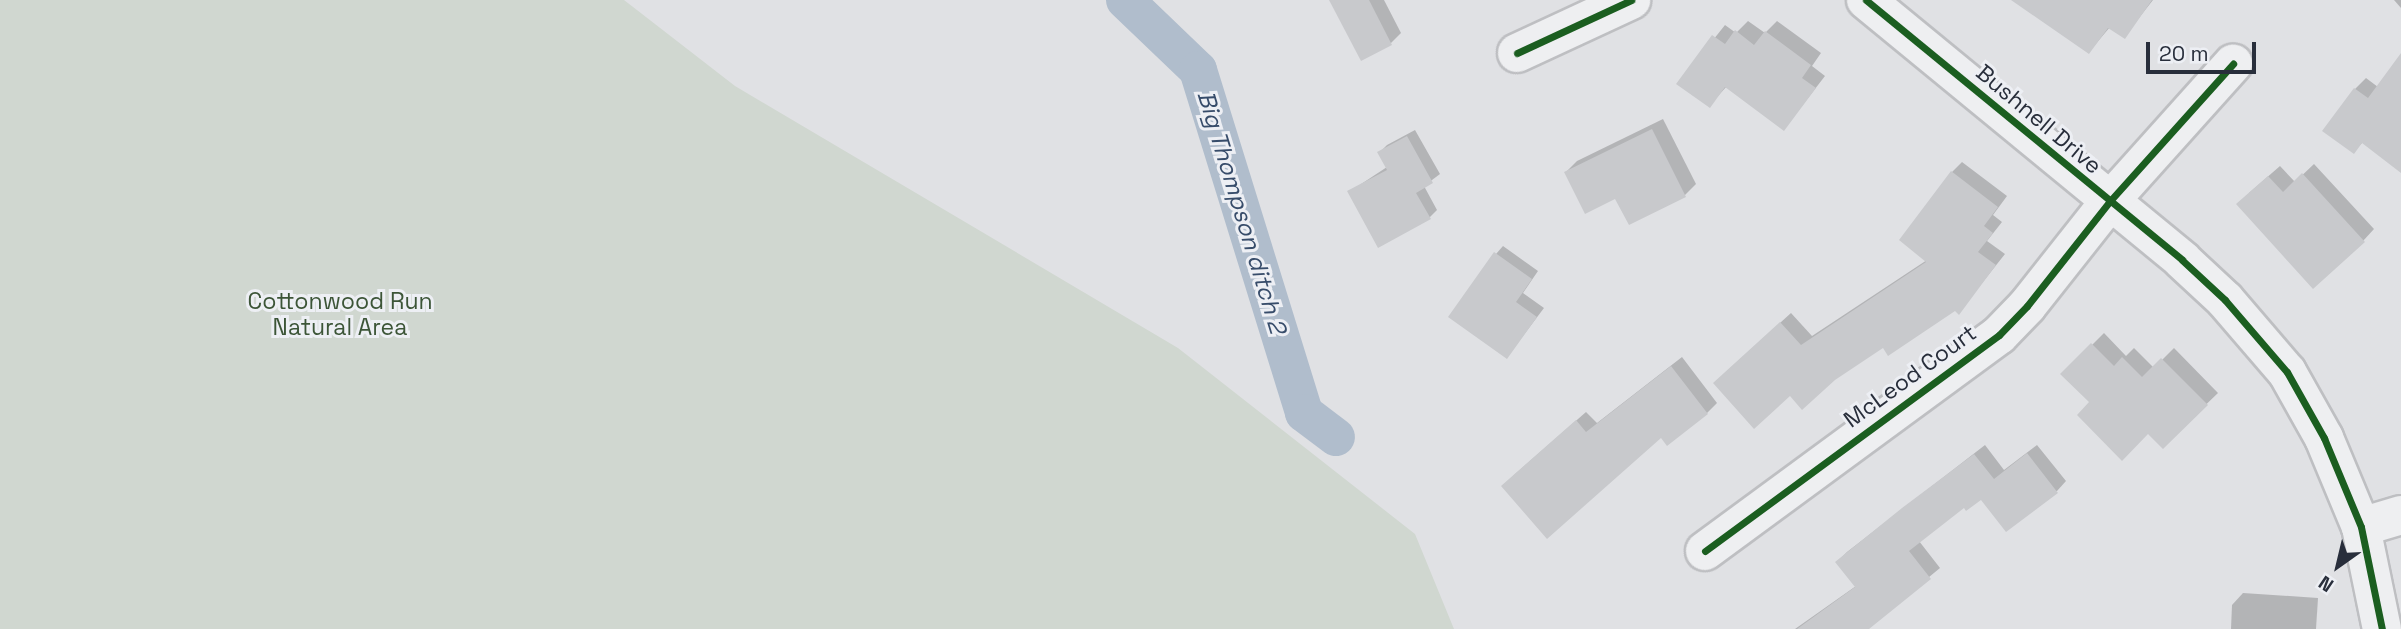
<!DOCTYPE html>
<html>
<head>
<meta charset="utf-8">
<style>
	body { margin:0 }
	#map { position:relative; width:2401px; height:629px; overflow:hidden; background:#e0e1e4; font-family:"Space Grotesk",sans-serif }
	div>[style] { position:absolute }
	.green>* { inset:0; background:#d0d7d0 }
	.shadow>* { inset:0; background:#0003 }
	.canal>* { height:38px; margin:-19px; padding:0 19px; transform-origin:19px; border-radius:19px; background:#b0bdcc }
	.building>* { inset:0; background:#c8c9cc }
	.roads { filter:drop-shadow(2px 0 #bebfc2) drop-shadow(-2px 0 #bebfc2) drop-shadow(0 2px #bebfc2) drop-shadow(0 -2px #bebfc2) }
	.street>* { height:38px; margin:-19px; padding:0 19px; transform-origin:19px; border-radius:19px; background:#eeeff1 }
	.cycleway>* { height:7px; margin:-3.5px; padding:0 3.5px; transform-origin:3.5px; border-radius:3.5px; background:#1b5e20 }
	span { translate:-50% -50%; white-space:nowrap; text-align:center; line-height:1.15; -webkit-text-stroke:6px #edeff4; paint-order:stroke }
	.street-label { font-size:23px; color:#282e3b }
	.park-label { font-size:23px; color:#3c5537 }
	.water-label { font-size:24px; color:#374c6a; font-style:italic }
	.north { position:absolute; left:2303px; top:531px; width:70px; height:70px; -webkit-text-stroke:5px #edeff4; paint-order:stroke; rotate:214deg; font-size:19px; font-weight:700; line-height:28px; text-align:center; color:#282e3b }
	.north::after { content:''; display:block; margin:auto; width:24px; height:32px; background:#282e3b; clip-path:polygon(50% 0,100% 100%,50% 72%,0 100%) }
	.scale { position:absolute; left:2146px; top:42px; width:110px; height:32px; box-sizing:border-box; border:4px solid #282e3b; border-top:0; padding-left:9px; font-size:21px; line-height:24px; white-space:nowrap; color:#282e3b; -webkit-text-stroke:5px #edeff4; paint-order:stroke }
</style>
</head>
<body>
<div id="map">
	<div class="green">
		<i style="clip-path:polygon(0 0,624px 0,735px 86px,1178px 348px,1415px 534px,1454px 629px,0 629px)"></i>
	</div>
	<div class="shadow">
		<i style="clip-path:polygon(1331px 0,1384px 0,1401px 33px,1391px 43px,1362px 58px)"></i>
		<i style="clip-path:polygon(2047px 0,2153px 0,2124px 37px,2110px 27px,2089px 52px)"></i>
		<i style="clip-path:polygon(2394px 0,2401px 0,2401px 8px)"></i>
		<i style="clip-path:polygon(1748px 21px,1765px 33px,1777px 21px,1821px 53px,1812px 66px,1825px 76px,1784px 129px,1727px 86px,1709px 106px,1678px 84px,1725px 25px,1736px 33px)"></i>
		<i style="clip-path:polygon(2401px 64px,2401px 165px,2363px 142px,2353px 152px,2355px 89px,2366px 78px,2378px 87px)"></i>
		<i style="clip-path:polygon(1663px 119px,1696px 184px,1685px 195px,1616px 197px,1566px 172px,1577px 161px)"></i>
		<i style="clip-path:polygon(1415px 130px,1440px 174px,1424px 186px,1437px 210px,1429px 218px,1349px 192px,1387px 167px,1379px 153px,1387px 145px)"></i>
		<i style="clip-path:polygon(1962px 162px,2007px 196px,1993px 215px,2002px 222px,1987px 241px,2005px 254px,1959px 312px,1955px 309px,1790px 394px,1725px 373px,1791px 313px,1812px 336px,1927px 260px,1952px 172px)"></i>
		<i style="clip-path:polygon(2314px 164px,2374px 229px,2363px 241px,2249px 193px,2280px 166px,2295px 182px)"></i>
		<i style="clip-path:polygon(1503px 246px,1538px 271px,1523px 293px,1544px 308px,1507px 357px,1496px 254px)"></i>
		<i style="clip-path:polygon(2104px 333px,2126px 356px,2134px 348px,2154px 368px,2174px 348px,2218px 393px,2163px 446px,2148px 432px,2091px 402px,2063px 374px)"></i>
		<i style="clip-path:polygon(1682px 357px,1717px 403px,1707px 413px,1661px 435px,1513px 476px,1586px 412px,1597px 423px)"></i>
		<i style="clip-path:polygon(1985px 445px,2004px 470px,2037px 445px,2066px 481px,2057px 491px,1982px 497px,1964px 505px,1919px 541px,1940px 568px,1866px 629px,1795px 629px,1856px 586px,1837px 562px,1847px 552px)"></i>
		<i style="clip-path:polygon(2243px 593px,2318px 598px,2316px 629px,2231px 629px,2232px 605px)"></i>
	</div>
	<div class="canal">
		<i style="left:1125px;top:0;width:101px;rotate:43.8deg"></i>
		<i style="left:1198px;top:70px;width:359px;rotate:72.8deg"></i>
		<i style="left:1304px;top:413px;width:40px;rotate:37deg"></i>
	</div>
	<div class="building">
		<i style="clip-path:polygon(1329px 0,1369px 0,1392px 45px,1361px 61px)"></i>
		<i style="clip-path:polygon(2011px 0,2152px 0,2125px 39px,2108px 28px,2089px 54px)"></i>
		<i style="clip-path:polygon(1735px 30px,1754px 45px,1765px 31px,1811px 65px,1802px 78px,1816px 88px,1784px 131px,1725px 87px,1710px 108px,1676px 84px,1712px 35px,1725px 44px)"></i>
		<i style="clip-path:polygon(2401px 53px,2401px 173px,2362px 143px,2354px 154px,2322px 131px,2354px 88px,2368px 98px)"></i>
		<i style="clip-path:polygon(1652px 129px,1686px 197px,1629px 225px,1615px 199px,1585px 214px,1564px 172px)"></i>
		<i style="clip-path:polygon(1407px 136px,1433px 183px,1416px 193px,1431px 219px,1378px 248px,1347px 191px,1387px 170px,1377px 152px)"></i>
		<i style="clip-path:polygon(1951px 171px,1998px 207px,1984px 226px,1993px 233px,1978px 252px,1996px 265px,1959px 315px,1955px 311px,1888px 356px,1883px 348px,1835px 380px,1802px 410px,1790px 396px,1754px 429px,1713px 383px,1780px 322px,1801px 345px,1926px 262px,1899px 240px)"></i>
		<i style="clip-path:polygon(2302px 173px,2365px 242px,2313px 289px,2236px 204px,2268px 176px,2283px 192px)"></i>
		<i style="clip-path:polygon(1494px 252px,1532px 279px,1516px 302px,1537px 317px,1507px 359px,1448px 317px)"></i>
		<i style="clip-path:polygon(2091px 343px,2114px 366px,2122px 357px,2142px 377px,2161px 358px,2208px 405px,2163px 449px,2148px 434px,2122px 461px,2077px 415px,2089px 402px,2060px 374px)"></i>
		<i style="clip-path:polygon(1671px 366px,1708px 414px,1667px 446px,1661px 438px,1547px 539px,1501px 486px,1576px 420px,1586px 432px)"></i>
		<i style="clip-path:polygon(2027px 453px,2058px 493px,2006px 532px,1981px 500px,1966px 511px,1964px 508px,1909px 551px,1931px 579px,1869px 629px,1797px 629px,1855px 587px,1835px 562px,1902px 508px,1974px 454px,1994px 479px)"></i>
	</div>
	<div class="roads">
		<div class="street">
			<i style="left:1866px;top:0;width:409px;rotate:39.4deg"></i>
			<i style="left:2182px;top:260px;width:59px;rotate:42.9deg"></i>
			<i style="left:2225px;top:300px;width:95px;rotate:49.3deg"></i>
			<i style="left:2287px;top:372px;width:76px;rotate:60.7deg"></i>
			<i style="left:2324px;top:438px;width:96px;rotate:67.4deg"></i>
			<i style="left:2361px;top:527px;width:104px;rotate:78.4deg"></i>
			<i style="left:1517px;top:53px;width:126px;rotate:-24.9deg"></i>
			<i style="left:2361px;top:527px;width:42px;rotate:-16.7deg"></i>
			<i style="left:1705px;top:551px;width:365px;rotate:-36.3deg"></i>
			<i style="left:1999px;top:335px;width:40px;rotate:-46deg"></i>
			<i style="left:2027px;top:306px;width:132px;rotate:-51.7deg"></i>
			<i style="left:2109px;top:202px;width:186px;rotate:-48.1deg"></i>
		</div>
	</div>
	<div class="cycleway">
		<i style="left:1866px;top:0;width:409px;rotate:39.4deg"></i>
		<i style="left:2182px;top:260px;width:59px;rotate:42.9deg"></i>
		<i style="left:2225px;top:300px;width:95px;rotate:49.3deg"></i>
		<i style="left:2287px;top:372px;width:76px;rotate:60.7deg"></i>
		<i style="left:2324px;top:438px;width:96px;rotate:67.4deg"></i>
		<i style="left:2361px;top:527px;width:104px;rotate:78.4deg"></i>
		<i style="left:1517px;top:53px;width:126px;rotate:-24.9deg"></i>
		<i style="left:1705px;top:551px;width:365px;rotate:-36.3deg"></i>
		<i style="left:1999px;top:335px;width:40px;rotate:-46deg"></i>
		<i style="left:2027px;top:306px;width:132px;rotate:-51.7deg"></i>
		<i style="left:2109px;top:202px;width:186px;rotate:-48.1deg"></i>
	</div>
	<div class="street-label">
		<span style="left:2039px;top:119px;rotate:40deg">Bushnell Drive</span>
		<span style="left:1910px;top:376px;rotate:-36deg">McLeod Court</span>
	</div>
	<div class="park-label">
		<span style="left:340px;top:314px">Cottonwood Run<br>Natural Area</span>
	</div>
	<div class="water-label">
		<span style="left:1242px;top:212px;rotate:73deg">Big Thompson ditch 2</span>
	</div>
	<div class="north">N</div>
	<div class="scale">20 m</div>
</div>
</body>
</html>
